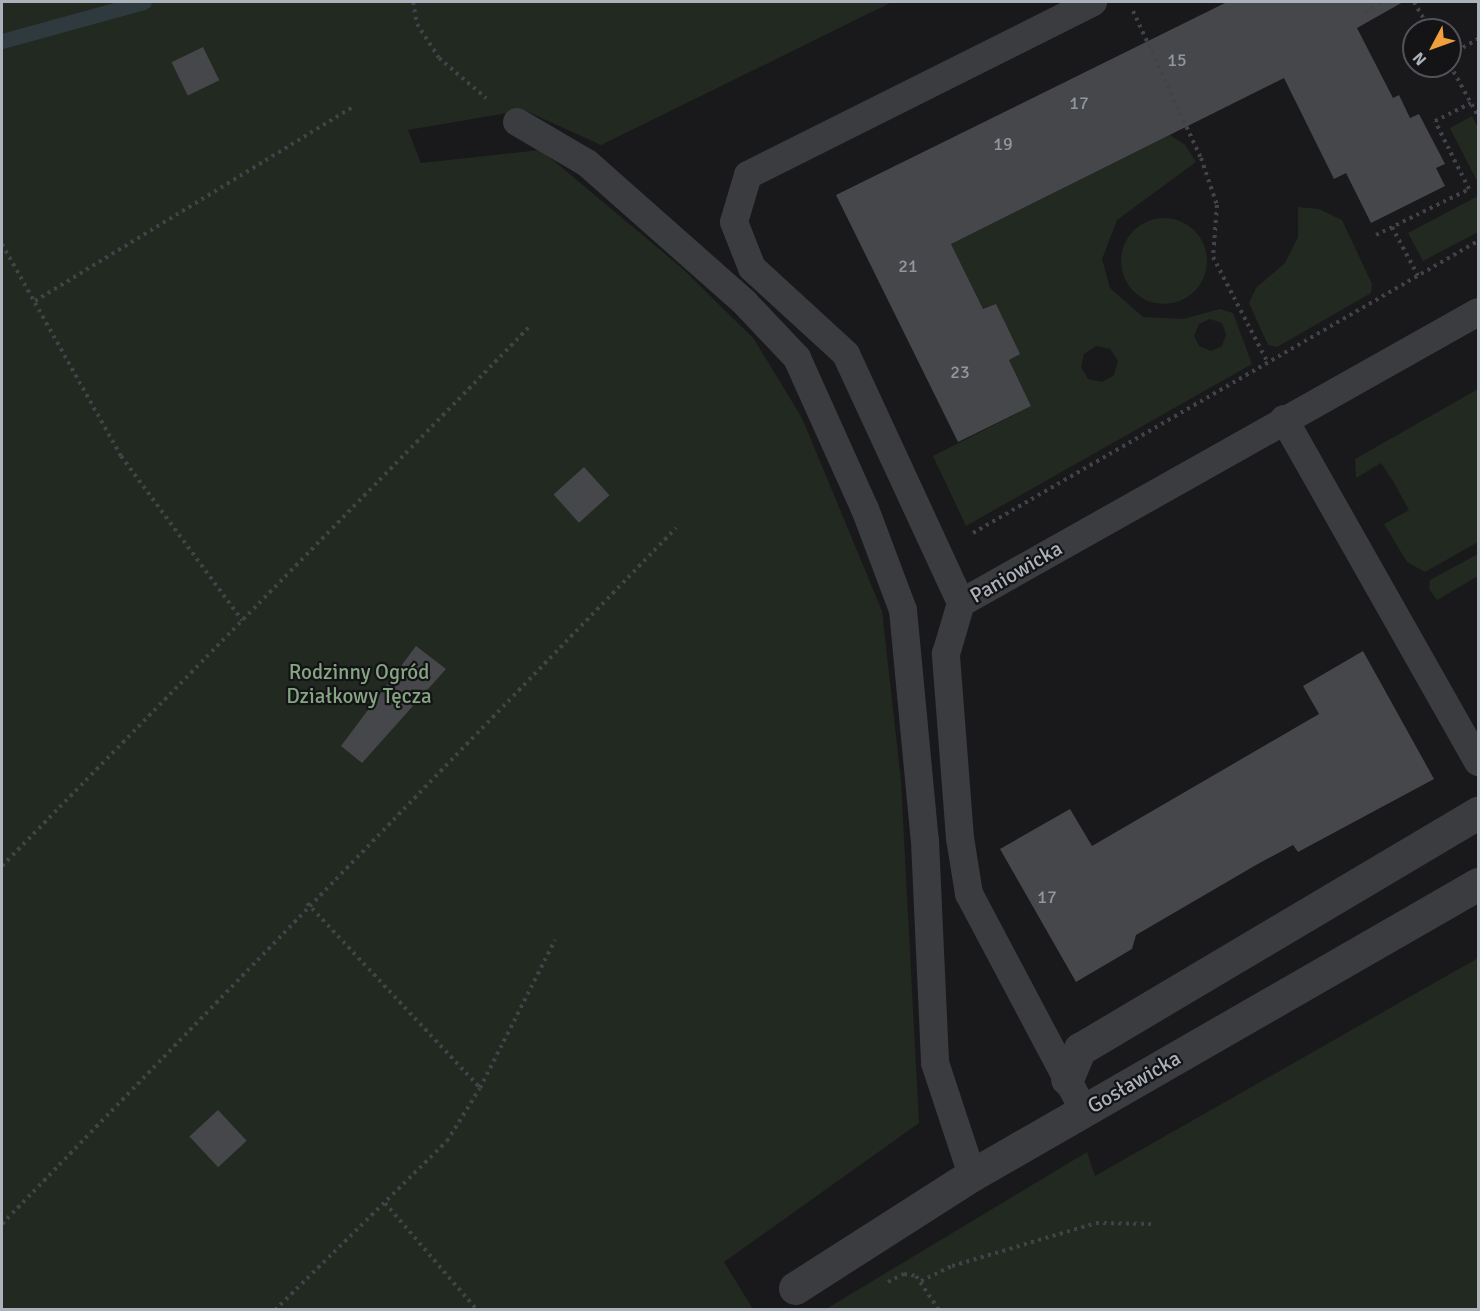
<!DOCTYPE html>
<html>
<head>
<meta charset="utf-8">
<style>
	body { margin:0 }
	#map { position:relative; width:1480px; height:1311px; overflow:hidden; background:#19191b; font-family:Signika,sans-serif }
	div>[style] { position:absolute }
	.green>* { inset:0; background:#212921 }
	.round { border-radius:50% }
	.stream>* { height:15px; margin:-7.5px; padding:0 7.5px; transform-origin:7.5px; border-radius:7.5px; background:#2f3a3f }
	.building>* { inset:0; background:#46474b; transform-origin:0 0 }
	.path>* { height:4px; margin-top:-2px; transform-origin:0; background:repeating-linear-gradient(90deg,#404347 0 3px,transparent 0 7.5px) }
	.service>* { height:28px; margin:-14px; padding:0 14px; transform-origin:14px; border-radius:14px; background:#3a3c40 }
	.minor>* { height:33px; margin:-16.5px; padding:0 16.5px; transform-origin:16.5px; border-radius:16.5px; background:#3a3c40 }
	span { translate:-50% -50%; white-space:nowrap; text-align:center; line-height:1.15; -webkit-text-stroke:4.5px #141416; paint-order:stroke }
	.number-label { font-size:18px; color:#92979f }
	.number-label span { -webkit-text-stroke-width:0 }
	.street-label { font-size:21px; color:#acb2bb }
	.park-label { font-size:21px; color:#85a583 }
	.frame { position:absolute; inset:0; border:3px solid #acb2bb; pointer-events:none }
	.north { position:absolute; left:1402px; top:18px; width:60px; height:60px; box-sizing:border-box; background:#141416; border:2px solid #515358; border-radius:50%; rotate:229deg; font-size:16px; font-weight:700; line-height:24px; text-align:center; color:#acb2bb }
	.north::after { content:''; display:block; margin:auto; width:21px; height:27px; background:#ef9f3e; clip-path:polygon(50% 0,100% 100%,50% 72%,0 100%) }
</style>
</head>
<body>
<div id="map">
	<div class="green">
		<i style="clip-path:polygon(2px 2px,892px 2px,601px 145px,524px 110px,408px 130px,421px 163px,541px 150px,683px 269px,754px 339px,802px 418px,882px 611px,901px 781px,919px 1123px,724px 1262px,753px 1309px,2px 1310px)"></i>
		<i style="clip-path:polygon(1472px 116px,1478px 128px,1478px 183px,1450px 128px)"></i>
		<i style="clip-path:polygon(evenodd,1170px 135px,1185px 145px,1196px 162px,1117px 220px,1102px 259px,1110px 288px,1143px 317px,1183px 319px,1220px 309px,1233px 313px,1252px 364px,966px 526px,933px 456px,1031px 406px,1009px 360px,996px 305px,983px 310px,945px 232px,1170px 135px,1210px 319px,1222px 323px,1226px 335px,1222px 346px,1211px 351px,1199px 346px,1194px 336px,1199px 324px,1210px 319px,1170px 135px,1096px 346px,1110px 349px,1118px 361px,1114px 375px,1102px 382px,1088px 379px,1081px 367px,1084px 354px,1096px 346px)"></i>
		<i style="clip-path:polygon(1478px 196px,1478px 232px,1423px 261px,1408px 233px)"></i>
		<i style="clip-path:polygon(1298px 207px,1319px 209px,1342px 220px,1372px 284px,1371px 293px,1277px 347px,1268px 345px,1249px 303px,1256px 288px,1285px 263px,1298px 237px)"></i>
		<i class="round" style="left:1121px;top:218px;width:86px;height:86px"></i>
		<i style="clip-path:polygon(1478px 389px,1478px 542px,1425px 572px,1407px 562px,1384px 524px,1409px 510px,1393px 481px,1381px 463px,1356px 478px,1355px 459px)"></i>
		<i style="clip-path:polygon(1478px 554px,1478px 576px,1437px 600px,1429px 589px,1430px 580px)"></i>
		<i style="clip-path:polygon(1478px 958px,1478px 1309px,826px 1309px,1087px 1152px,1095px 1176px)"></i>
	</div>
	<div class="stream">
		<i style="left:2px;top:41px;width:147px;rotate:-15.4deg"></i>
	</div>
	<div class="building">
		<i style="clip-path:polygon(1227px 2px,1403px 2px,1357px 28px,1393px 98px,1399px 95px,1410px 118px,1419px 114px,1445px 164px,1436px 168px,1445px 186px,1371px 223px,1346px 173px,1334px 179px,1284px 78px,951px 244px,983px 309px,996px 304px,1020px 354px,1009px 360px,1031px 406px,958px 442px,836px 195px)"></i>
		<i style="left:203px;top:47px;width:37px;height:35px;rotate:64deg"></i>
		<i style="left:584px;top:467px;width:38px;height:41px;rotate:48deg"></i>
		<i style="clip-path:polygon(416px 646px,446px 669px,362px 763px,341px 746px)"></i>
		<i style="clip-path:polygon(1363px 651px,1434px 779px,1298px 852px,1293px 845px,1256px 865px,1136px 935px,1132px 949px,1076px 982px,1000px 849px,1070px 809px,1092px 846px,1319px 714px,1303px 686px)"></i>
		<i style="left:218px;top:1110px;width:42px;height:39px;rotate:47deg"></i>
	</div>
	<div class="path">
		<i style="left:413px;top:2px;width:22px;rotate:80deg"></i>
		<i style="left:417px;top:24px;width:40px;rotate:57.1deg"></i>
		<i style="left:439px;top:58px;width:62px;rotate:40.4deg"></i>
		<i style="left:1414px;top:2px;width:32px;rotate:60deg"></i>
		<i style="left:1133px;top:11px;width:162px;rotate:65.2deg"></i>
		<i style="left:1201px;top:158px;width:50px;rotate:71.2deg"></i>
		<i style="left:1217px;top:205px;width:52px;rotate:94.4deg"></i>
		<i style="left:1213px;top:257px;width:119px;rotate:62.6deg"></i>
		<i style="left:1365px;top:12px;width:21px;rotate:-28deg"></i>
		<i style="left:1450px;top:55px;width:32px;rotate:-30deg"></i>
		<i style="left:1450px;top:65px;width:58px;rotate:61.2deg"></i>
		<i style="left:1392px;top:227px;width:55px;rotate:62deg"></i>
		<i style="left:1376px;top:235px;width:104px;rotate:-26.3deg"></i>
		<i style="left:1469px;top:189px;width:76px;rotate:-116.6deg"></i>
		<i style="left:1435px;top:121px;width:40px;rotate:-26.6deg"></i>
		<i style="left:2px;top:244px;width:243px;rotate:60.7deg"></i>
		<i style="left:121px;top:456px;width:204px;rotate:53.6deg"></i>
		<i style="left:35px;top:301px;width:373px;rotate:-31.4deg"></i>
		<i style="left:973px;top:533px;width:583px;rotate:-30.04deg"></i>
		<i style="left:2px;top:866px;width:754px;rotate:-45.64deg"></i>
		<i style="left:307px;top:903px;width:253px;rotate:46.9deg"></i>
		<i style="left:385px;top:1203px;width:141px;rotate:49.3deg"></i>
		<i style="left:2px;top:1224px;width:969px;rotate:-45.92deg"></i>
		<i style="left:921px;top:1281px;width:34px;rotate:-26deg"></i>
		<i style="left:952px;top:1266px;width:150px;rotate:-16.6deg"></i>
		<i style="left:1096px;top:1223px;width:55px;rotate:1deg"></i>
		<i style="left:888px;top:1282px;width:18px;rotate:-27deg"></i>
		<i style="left:904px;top:1274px;width:12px;rotate:9deg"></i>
		<i style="left:916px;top:1276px;width:41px;rotate:55.9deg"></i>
		<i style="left:275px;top:1310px;width:241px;rotate:-44.5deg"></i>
		<i style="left:447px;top:1141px;width:62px;rotate:-58.1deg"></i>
		<i style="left:480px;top:1088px;width:166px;rotate:-63.1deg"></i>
	</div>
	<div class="service">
		<i style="left:517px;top:122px;width:81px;rotate:30.4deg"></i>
		<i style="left:587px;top:163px;width:211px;rotate:41.5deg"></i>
		<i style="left:745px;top:303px;width:76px;rotate:46.6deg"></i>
		<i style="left:797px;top:358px;width:166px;rotate:65.8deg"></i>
		<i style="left:865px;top:509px;width:108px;rotate:69.4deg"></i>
		<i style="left:903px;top:610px;width:232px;rotate:84.6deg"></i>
		<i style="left:925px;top:841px;width:222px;rotate:87.4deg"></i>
		<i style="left:935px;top:1063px;width:118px;rotate:71.7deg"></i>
		<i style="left:1284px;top:419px;width:394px;rotate:60.5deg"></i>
		<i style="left:961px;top:603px;width:274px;rotate:-114.8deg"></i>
		<i style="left:846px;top:354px;width:127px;rotate:-137.5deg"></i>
		<i style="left:752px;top:268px;width:49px;rotate:-111.4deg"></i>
		<i style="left:734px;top:222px;width:49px;rotate:-73.4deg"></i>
		<i style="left:748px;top:175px;width:386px;rotate:-26.6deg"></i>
		<i style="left:1084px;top:1111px;width:246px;rotate:-117.9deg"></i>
		<i style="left:969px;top:894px;width:57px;rotate:-99.1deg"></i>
		<i style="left:960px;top:838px;width:185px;rotate:-94.4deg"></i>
		<i style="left:946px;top:654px;width:53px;rotate:-73.6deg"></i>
		<i style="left:961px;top:603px;width:593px;rotate:-29.37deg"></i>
	</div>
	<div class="minor">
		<i style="left:1067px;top:1079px;width:33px;rotate:-67deg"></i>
		<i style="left:1080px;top:1049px;width:463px;rotate:-30.7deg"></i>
		<i style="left:795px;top:1288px;width:210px;rotate:-32.6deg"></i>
		<i style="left:972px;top:1175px;width:584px;rotate:-29.9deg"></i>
	</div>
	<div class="number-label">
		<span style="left:1177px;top:60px">15</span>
		<span style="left:1079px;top:103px">17</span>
		<span style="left:1003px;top:144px">19</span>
		<span style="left:908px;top:266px">21</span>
		<span style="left:960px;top:372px">23</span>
		<span style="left:1047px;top:897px">17</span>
	</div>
	<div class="street-label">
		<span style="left:1016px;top:572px;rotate:-30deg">Paniowicka</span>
		<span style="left:1134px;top:1082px;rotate:-30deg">Gosławicka</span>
	</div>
	<div class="park-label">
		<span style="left:359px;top:684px">Rodzinny Ogród<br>Działkowy Tęcza</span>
	</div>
	<div class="frame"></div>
	<div class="north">N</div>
</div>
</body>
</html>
